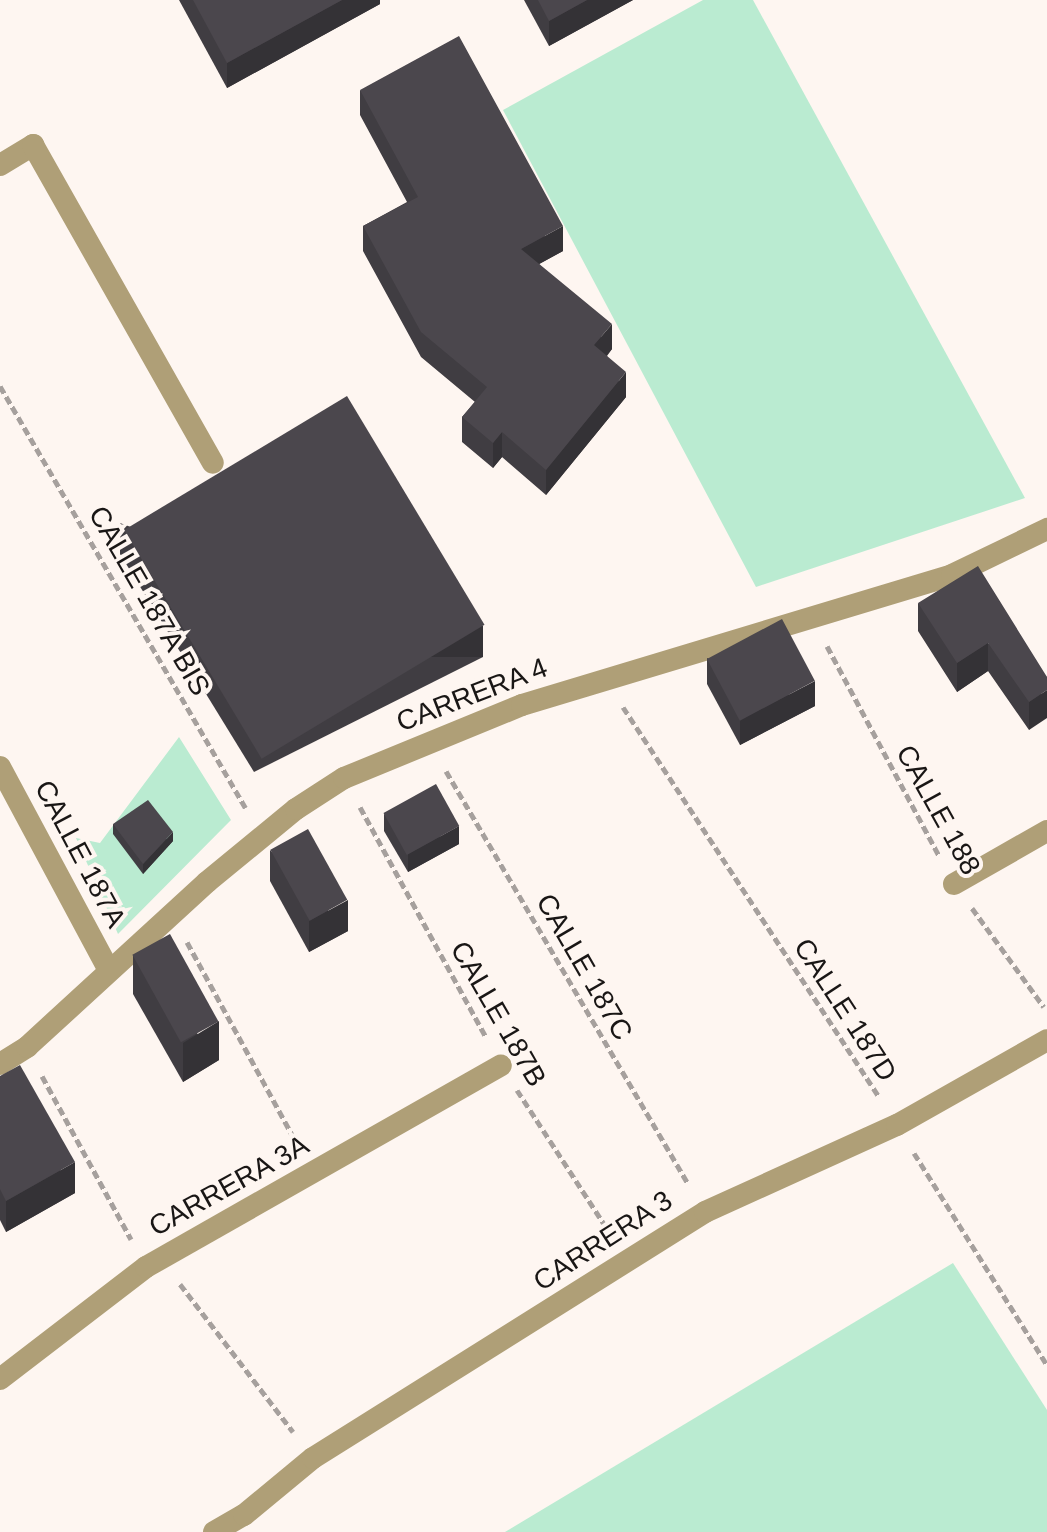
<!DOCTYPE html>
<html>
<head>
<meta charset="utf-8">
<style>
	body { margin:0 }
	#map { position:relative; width:1047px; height:1532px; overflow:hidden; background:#fef6f1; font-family:Arial,sans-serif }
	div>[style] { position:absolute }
	.green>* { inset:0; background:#baebd1 }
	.path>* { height:5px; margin-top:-2.5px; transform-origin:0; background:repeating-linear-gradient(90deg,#a6a09d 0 8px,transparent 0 12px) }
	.minor>* { height:22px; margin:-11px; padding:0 11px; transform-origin:11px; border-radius:11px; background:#af9f77 }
	.tertiary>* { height:22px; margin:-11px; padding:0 11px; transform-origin:11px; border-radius:11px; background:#af9f77 }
	.wall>* { inset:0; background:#403d42 }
	.shaded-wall>* { inset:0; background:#343236; transform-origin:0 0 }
	.building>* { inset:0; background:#4b474d; transform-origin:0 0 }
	span { translate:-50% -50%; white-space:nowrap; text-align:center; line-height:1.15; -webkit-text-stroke:8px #fef6f1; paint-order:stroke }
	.street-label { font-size:28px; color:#191615 }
</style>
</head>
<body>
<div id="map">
	<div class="green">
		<i style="clip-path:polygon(703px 0,753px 0,1025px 498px,756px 587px,503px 110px)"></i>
		<i style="clip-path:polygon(179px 737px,231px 820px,118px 934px,76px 838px,100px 843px)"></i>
		<i style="clip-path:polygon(953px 1263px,1047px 1410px,1047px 1532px,505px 1532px)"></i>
	</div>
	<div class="path">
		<i style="left:0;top:386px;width:488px;rotate:59.8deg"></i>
		<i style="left:827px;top:646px;width:238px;rotate:61.9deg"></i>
		<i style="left:623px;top:707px;width:467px;rotate:56.7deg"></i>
		<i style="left:446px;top:771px;width:479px;rotate:59.6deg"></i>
		<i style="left:360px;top:807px;width:262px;rotate:61.3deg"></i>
		<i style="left:972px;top:908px;width:122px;rotate:54deg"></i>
		<i style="left:187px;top:942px;width:230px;rotate:61.4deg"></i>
		<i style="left:42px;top:1076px;width:186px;rotate:61.4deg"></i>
		<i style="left:517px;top:1090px;width:171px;rotate:57deg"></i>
		<i style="left:914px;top:1153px;width:250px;rotate:57.9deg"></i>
		<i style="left:180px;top:1284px;width:186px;rotate:52.6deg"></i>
	</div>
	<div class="minor">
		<i style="left:0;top:165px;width:39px;rotate:-31deg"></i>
		<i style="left:33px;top:145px;width:365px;rotate:60.5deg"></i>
		<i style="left:0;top:767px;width:228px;rotate:61.8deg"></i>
		<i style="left:954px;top:884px;width:107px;rotate:-29.7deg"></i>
		<i style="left:0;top:1379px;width:184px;rotate:-37.5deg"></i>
		<i style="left:146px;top:1267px;width:408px;rotate:-29.6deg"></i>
		<i style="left:214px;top:1532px;width:34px;rotate:-30deg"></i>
		<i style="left:244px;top:1515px;width:89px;rotate:-39.6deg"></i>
		<i style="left:313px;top:1458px;width:463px;rotate:-32.1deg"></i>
		<i style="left:705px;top:1212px;width:211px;rotate:-24.4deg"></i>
		<i style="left:897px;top:1125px;width:172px;rotate:-29.5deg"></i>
	</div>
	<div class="tertiary">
		<i style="left:0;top:1064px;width:32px;rotate:-32deg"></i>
		<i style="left:27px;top:1047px;width:244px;rotate:-42.5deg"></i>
		<i style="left:207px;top:882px;width:115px;rotate:-39.4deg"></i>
		<i style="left:296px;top:809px;width:57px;rotate:-32.9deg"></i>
		<i style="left:344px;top:778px;width:192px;rotate:-22.3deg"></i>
		<i style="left:522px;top:705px;width:449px;rotate:-16.8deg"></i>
		<i style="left:952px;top:575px;width:106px;rotate:-25.8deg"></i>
	</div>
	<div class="wall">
		<i style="clip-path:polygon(179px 0,380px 0,380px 4px,227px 88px)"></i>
		<i style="clip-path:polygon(524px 0,633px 0,549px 46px)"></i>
		<i style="clip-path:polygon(360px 90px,563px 251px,539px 264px,612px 349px,607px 356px,626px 397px,546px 495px,502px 457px,493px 468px,462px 442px,462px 417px,475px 402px,421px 357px,363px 251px,363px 226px,407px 202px,360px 115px)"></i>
		<i style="clip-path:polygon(120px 523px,483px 657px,254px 772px,120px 554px)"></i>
		<i style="clip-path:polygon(918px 603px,1047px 677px,1029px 730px,988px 671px,957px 692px,918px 631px)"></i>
		<i style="clip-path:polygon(707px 658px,815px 706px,740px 745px,707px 684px)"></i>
		<i style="clip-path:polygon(384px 814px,459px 844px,408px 872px,384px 831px)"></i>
		<i style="clip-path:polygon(113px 824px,173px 841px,143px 874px,113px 834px)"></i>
		<i style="clip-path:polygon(270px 850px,348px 931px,309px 952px,270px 881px)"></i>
		<i style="clip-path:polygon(133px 955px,219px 1060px,183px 1082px,133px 994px)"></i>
		<i style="clip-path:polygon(0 1076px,75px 1193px,6px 1232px,0 1220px)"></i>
	</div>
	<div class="shaded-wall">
		<i style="clip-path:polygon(342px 0,380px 0,380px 4px,227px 88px,227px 63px)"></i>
		<i style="clip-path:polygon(587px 0,633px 0,549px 46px,549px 21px)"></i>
		<i style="clip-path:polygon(563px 226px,563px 251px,521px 274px,521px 249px)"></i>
		<i style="clip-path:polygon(612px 324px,612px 349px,594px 370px,594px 345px)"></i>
		<i style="clip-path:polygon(626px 372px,626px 397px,546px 495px,546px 470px)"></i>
		<i style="clip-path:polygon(502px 432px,502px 457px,493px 468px,493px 443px)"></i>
		<i style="left:483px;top:626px;width:31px;height:256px;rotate:90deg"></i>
		<i style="clip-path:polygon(988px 643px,988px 671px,957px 692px,957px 663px)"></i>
		<i style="clip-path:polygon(815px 681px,815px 706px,740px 745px,740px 720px)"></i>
		<i style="clip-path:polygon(1047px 690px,1047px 718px,1029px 730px,1029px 702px)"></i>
		<i style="clip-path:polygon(459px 826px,459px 844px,408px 872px,408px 854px)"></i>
		<i style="clip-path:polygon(173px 832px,173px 841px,143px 874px,143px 864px)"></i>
		<i style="clip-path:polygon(348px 900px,348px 931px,309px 952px,309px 921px)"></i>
		<i style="clip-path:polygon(219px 1021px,219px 1060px,183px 1082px,183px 1043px)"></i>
		<i style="clip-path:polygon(75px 1162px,75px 1193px,6px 1232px,6px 1201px)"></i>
	</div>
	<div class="building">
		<i style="clip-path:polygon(193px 0,342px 0,227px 63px)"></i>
		<i style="clip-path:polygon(538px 0,587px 0,549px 21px)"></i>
		<i style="clip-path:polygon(459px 36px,563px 226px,521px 249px,612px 324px,594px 345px,626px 372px,546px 470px,502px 432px,493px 443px,462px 417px,487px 387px,421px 332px,363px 226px,418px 197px,360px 90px)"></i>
		<i style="left:347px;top:396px;width:267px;height:260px;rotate:59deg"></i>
		<i style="clip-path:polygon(978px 566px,1047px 677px,1047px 690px,1029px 702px,988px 643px,957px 663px,918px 603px)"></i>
		<i style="left:782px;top:619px;width:70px;height:85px;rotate:62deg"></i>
		<i style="left:436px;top:784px;width:48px;height:60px;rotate:61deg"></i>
		<i style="clip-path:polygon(148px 800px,173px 832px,143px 864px,113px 824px)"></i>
		<i style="left:308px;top:829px;width:81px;height:43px;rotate:61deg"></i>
		<i style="left:170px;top:934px;width:100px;height:43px;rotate:61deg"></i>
		<i style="clip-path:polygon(20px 1065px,75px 1162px,6px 1201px,0 1189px,0 1076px)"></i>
	</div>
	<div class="street-label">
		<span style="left:149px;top:601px;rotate:60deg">CALLE 187A BIS</span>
		<span style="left:472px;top:695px;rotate:-21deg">CARRERA 4</span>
		<span style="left:938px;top:810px;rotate:61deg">CALLE 188</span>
		<span style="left:80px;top:854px;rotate:62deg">CALLE 187A</span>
		<span style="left:584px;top:967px;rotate:60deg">CALLE 187C</span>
		<span style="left:845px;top:1010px;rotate:57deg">CALLE 187D</span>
		<span style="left:498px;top:1014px;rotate:60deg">CALLE 187B</span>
		<span style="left:229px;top:1186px;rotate:-29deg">CARRERA 3A</span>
		<span style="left:603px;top:1241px;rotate:-33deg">CARRERA 3</span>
	</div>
</div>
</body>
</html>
